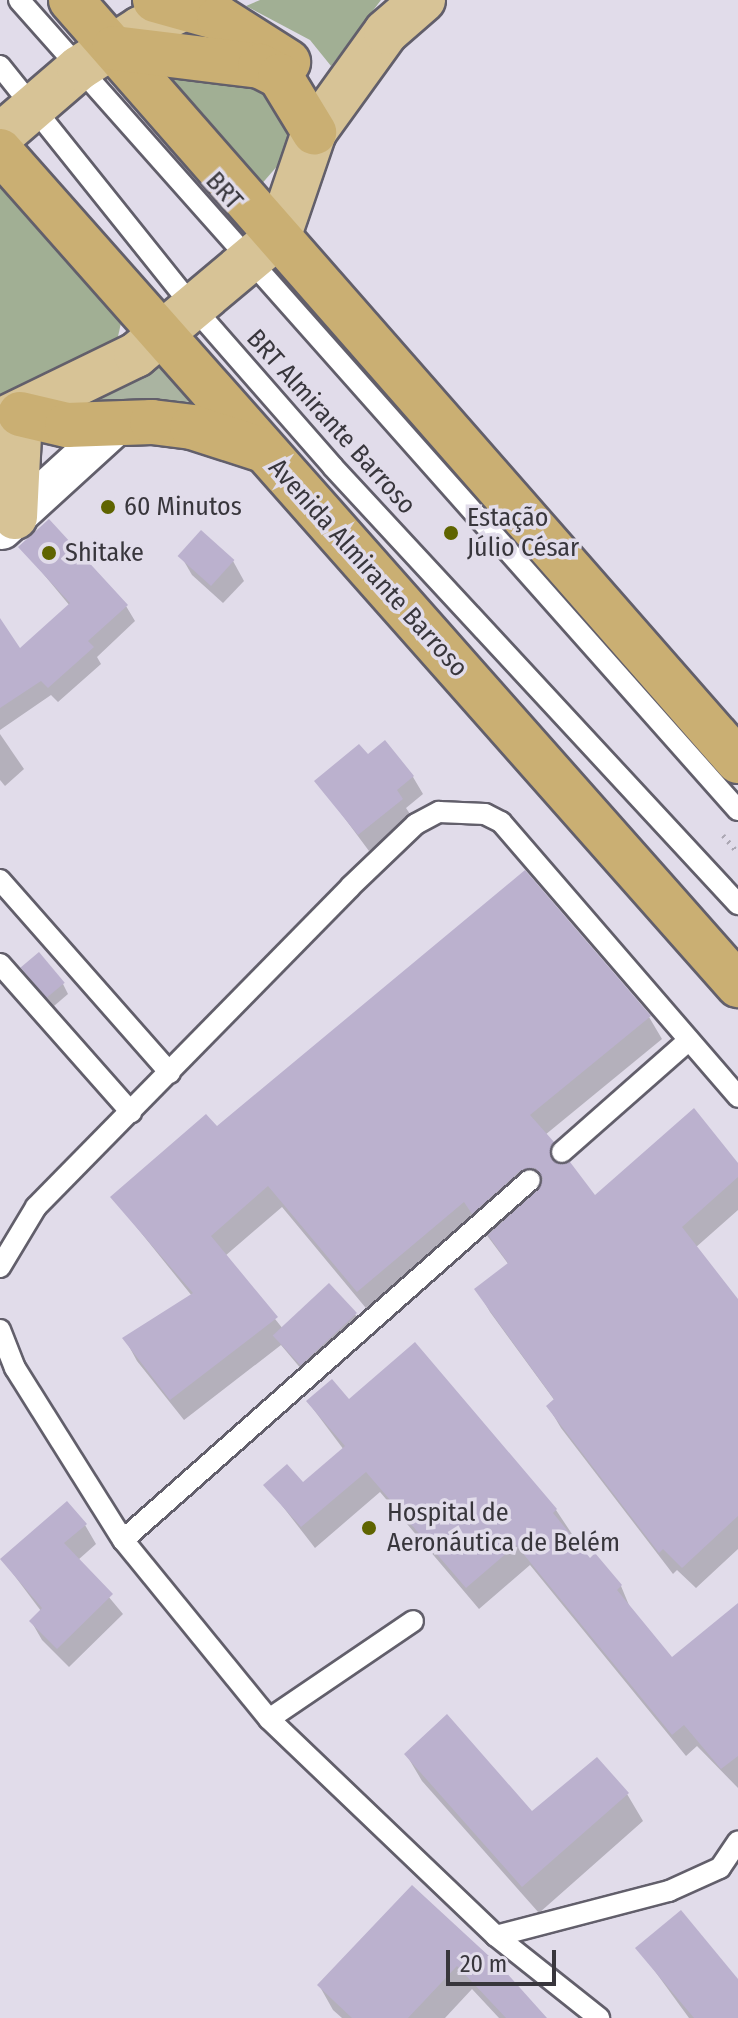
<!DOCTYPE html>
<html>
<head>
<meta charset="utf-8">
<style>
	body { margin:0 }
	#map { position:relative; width:738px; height:2018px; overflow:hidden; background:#e1dcea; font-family:"Fira Sans Condensed",sans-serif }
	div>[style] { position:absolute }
	.green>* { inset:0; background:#aab4a1 }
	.forest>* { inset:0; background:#a1af94 }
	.shadow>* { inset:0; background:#0003 }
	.building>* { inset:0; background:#bbb1ce; transform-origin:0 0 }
	.path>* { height:5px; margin-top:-2.5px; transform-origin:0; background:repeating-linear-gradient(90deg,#aca8b4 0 2px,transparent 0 8px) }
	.roads { filter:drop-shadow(2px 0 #625f6b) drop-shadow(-2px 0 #625f6b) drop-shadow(0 2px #625f6b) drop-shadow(0 -2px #625f6b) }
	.service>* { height:20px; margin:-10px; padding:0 10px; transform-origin:10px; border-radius:10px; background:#fff }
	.minor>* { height:38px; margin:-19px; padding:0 19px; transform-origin:19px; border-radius:19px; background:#fff }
	.primary>* { height:44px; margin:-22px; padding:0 22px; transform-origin:22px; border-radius:22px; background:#d7c396 }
	.trunk>* { height:44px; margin:-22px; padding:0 22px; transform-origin:22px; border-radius:22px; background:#caaf73 }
	.dots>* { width:22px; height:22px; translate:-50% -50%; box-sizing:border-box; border:4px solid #e1dcea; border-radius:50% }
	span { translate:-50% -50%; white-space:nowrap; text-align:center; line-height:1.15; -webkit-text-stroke:7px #e1dcea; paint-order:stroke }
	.street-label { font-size:26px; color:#38363c }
	.poi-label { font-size:26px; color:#38363c }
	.left { translate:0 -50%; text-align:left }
	.scale { position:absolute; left:446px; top:1950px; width:110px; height:36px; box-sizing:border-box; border:4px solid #38363c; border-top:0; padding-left:10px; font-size:24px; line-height:28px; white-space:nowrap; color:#38363c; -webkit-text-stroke:6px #e1dcea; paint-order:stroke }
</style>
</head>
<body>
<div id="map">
	<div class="green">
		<i style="clip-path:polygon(155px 355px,194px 401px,90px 413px,81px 399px)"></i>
	</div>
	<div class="forest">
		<i style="clip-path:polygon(260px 0,381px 0,331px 66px,310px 40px,246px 6px)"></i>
		<i style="clip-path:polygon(182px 71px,270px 82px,293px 122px,286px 156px,259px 187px,158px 81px)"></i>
		<i style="clip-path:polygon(0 171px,121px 323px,117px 341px,0 406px)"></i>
	</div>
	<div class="shadow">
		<i style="clip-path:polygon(21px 547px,126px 606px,135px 621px,97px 657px,101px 664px,58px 702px,51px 695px,0 730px,0 622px,19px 651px,70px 606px)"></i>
		<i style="clip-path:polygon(181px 556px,233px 561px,244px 581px,223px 603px,192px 575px)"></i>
		<i style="clip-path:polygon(0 734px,24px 769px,5px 786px,0 780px)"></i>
		<i style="clip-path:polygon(367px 757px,413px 777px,423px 794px,406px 808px,412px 817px,369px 851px,317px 781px)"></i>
		<i style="clip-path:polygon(23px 968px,63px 984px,68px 994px,54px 1006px)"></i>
		<i style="clip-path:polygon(649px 1017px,662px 1039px,545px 1135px,595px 1198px,738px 1166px,738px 1210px,695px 1248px,738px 1302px,738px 1549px,696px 1588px,677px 1570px,673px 1574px,561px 1428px,548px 1406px,555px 1401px,490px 1312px,477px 1290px,509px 1265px,477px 1222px,370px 1313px,282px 1207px,225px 1256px,283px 1329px,355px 1314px,366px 1333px,313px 1383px,281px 1345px,184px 1420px,137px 1361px,125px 1339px,192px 1296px,113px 1198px,216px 1129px)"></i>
		<i style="clip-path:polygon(308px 1402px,348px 1402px,556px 1510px,590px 1561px,621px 1586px,631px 1610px,672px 1659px,738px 1605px,738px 1788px,697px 1746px,686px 1756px,530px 1565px,479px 1609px,380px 1492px,315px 1548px,266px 1485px,303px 1485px,344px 1450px)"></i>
		<i style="clip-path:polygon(85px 1525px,96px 1544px,78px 1560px,123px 1614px,69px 1667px,42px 1640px,31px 1621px,41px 1611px,2px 1559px)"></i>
		<i style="clip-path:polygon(406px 1754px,532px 1814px,627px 1794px,643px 1821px,539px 1913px,422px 1781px)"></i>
		<i style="clip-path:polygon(412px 1887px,545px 2018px,499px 2018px,472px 1989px,445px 2018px,342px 2018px,333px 2010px,319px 1985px)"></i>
		<i style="clip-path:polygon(638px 1948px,738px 1982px,738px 2018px,689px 2018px)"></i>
	</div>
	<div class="building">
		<i style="clip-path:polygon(49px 519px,128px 605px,88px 641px,94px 647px,48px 688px,41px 681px,0 708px,0 618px,20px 648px,70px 603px,18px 547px)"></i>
		<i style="left:201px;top:530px;width:45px;height:35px;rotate:42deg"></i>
		<i style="clip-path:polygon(385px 740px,414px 776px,397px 790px,403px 799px,358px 835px,314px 781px,359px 744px,368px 754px)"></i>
		<i style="clip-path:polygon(525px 870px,651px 1016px,530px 1115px,554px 1142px,552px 1160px,570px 1162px,595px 1195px,694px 1108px,738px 1163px,738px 1177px,682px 1227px,738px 1299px,738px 1516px,682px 1568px,663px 1549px,659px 1553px,546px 1406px,554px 1399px,474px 1289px,508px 1263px,488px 1235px,539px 1189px,543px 1178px,535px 1168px,521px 1170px,472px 1214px,464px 1202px,357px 1292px,268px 1186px,211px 1236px,278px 1317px,170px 1400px,122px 1338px,193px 1293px,110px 1197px,206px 1114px,217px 1126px)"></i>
		<i style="left:39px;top:952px;width:40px;height:24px;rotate:50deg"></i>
		<i style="left:329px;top:1283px;width:41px;height:77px;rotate:47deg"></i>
		<i style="clip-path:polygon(415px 1342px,557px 1509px,553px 1513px,590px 1558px,595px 1553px,622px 1585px,617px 1590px,672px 1657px,738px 1603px,738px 1756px,721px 1769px,684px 1725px,672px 1735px,516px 1545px,466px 1588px,366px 1472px,301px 1527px,263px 1485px,287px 1464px,303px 1482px,345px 1446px,306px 1401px,332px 1379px,349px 1399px)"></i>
		<i style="clip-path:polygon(67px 1501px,87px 1524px,64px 1543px,113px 1594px,57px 1649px,29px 1621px,42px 1608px,0 1559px)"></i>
		<i style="clip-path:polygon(447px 1714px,532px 1811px,597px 1757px,629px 1793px,522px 1887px,404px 1754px)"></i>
		<i style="clip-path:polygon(412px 1885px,503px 1969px,547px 2018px,506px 2018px,457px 1966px,408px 2018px,352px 2018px,317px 1985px)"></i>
		<i style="clip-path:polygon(681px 1910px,738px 1979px,738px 2018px,694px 2018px,635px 1948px)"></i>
	</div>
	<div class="path">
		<i style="left:723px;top:835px;width:23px;rotate:50deg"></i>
	</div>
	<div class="roads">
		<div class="service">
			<i style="left:19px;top:0;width:1083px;rotate:48.41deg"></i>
			<i style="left:0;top:66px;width:310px;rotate:51.3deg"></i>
			<i style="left:194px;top:308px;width:211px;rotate:48.8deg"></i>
			<i style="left:333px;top:467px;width:596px;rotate:47.18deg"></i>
			<i style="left:0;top:880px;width:257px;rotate:48.6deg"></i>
			<i style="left:0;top:964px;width:198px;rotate:48.5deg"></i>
			<i style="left:562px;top:1152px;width:169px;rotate:-41.4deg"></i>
			<i style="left:0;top:1267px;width:70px;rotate:-59deg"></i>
			<i style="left:36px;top:1207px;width:448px;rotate:-45.5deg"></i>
			<i style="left:350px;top:887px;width:91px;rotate:-43.7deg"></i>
			<i style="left:416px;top:824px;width:26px;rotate:-28deg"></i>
			<i style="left:439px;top:812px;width:46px;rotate:2.5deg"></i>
			<i style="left:485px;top:814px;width:18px;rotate:27deg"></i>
			<i style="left:501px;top:822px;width:363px;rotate:49.2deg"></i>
			<i style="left:0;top:1330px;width:41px;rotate:68.5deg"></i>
			<i style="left:15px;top:1368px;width:203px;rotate:57.9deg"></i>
			<i style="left:123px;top:1540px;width:231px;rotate:50.8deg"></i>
			<i style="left:269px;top:1719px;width:314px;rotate:43.7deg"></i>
			<i style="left:496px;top:1936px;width:132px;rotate:38.5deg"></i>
			<i style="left:123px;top:1540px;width:543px;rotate:-41.49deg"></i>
			<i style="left:269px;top:1719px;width:174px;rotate:-34.2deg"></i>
			<i style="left:496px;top:1936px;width:179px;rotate:-14.6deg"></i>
			<i style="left:669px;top:1891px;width:56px;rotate:-24.3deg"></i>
			<i style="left:720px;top:1868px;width:32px;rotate:-56deg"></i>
		</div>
		<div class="minor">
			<i style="left:2px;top:530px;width:154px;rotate:-42.4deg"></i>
		</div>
		<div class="primary">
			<i style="left:0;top:136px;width:104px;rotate:-40.7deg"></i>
			<i style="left:79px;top:68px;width:72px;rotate:-32.6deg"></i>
			<i style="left:140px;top:29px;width:68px;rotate:-25.1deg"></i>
			<i style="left:0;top:421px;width:151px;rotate:-25.9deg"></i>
			<i style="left:136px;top:355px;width:187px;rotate:-40deg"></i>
			<i style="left:279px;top:235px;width:109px;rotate:-71.2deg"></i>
			<i style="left:314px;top:132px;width:123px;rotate:-54.2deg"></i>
			<i style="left:386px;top:32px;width:49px;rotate:-40.9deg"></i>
			<i style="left:15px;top:517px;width:103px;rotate:-87.2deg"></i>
		</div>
		<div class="trunk">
			<i style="left:71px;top:0;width:1012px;rotate:48.77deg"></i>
			<i style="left:155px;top:0;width:66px;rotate:15.7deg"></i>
			<i style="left:219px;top:18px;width:82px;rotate:32.5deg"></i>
			<i style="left:114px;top:48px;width:147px;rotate:7deg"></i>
			<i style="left:260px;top:66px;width:22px;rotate:27deg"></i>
			<i style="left:280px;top:76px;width:66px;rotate:58.7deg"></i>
			<i style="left:0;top:151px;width:1114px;rotate:48.49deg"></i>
			<i style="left:20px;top:414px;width:48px;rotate:13.2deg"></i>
			<i style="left:67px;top:425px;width:85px;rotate:-2deg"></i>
			<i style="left:152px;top:422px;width:40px;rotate:7.1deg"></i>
			<i style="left:192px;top:427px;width:71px;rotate:17.9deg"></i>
		</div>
	</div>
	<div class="dots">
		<i style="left:108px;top:507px;background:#5f6400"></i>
		<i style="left:451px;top:533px;background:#5f6400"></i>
		<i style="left:49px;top:553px;background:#5f6400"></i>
		<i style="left:369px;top:1528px;background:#5f6400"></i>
	</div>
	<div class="street-label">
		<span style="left:224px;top:191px;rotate:48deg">BRT</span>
		<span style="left:331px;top:422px;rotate:48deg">BRT Almirante Barroso</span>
		<span style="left:368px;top:568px;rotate:48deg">Avenida Almirante Barroso</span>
	</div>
	<div class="poi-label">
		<span class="left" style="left:124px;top:507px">60 Minutos</span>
		<span class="left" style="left:467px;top:533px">Estação<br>Júlio César</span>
		<span class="left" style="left:65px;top:553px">Shitake</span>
		<span class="left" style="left:387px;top:1528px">Hospital de<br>Aeronáutica de Belém</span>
	</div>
	<div class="scale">20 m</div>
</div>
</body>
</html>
